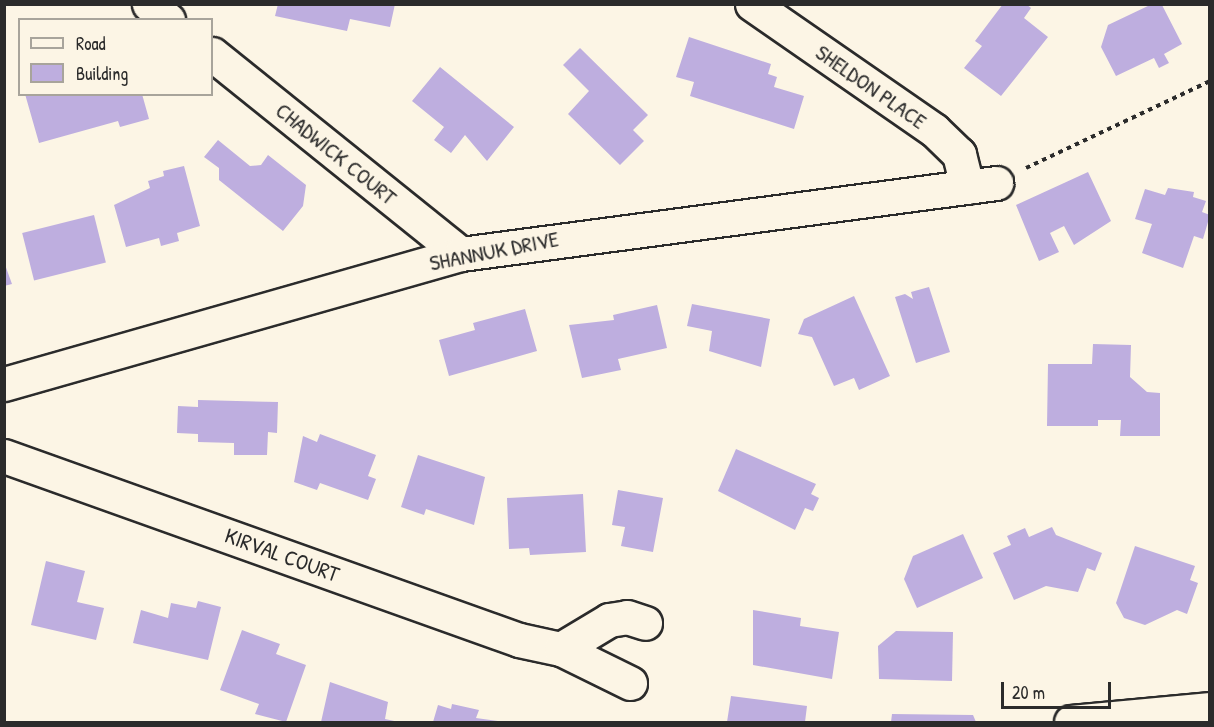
<!DOCTYPE html>
<html>
<head>
<meta charset="utf-8">
<style>
	body { margin:0 }
	#map { position:relative; width:1214px; height:727px; overflow:hidden; background:#fcf5e5; font-family:"Patrick Hand",sans-serif }
	div>[style] { position:absolute }
	.building>* { inset:0; background:#beaedf; transform-origin:0 0 }
	.path>* { height:4px; margin-top:-2px; transform-origin:0; background:repeating-linear-gradient(90deg,#2b2b2b 0 4.5px,transparent 0 9px) }
	.roads { filter:drop-shadow(2px 0 #2b2b2b) drop-shadow(-2px 0 #2b2b2b) drop-shadow(0 2px #2b2b2b) drop-shadow(0 -2px #2b2b2b) }
	.minor>* { height:33px; margin:-16.5px; padding:0 16.5px; transform-origin:16.5px; border-radius:16.5px; background:#fcf5e5 }
	span { translate:-50% -50%; white-space:nowrap; text-align:center; line-height:1.15; -webkit-text-stroke:4.5px #fcf5e5; paint-order:stroke }
	.street-label { font-size:22px; color:#2b2b2b }
	.frame { position:absolute; inset:0; border:6px solid #2b2b2b; pointer-events:none }
	.legend { position:absolute; left:18px; top:18px; width:195px; height:78px; box-sizing:border-box; background:#fcf5e5; border:2px solid #a8a49b; margin:0; padding:8px 10px; list-style:none; font-size:18px; color:#2b2b2b }
	.legend li { display:flex; align-items:center; gap:12px; height:30px }
	.legend b { width:30px; border:2px solid #a8a49b }
	.scale { position:absolute; left:1001px; top:682px; width:110px; height:27px; box-sizing:border-box; border:3px solid #2b2b2b; border-top:0; padding-left:8px; font-size:18px; line-height:21px; white-space:nowrap; color:#2b2b2b; -webkit-text-stroke:4px #fcf5e5; paint-order:stroke }
</style>
</head>
<body>
<div id="map">
	<div class="building">
		<i style="clip-path:polygon(278px 4px,395px 4px,390px 27px,350px 19px,347px 31px,275px 16px)"></i>
		<i style="clip-path:polygon(1003px 4px,1026px 4px,1031px 8px,1024px 18px,1048px 37px,1001px 96px,964px 68px,982px 46px,975px 41px)"></i>
		<i style="clip-path:polygon(1150px 5px,1162px 5px,1182px 44px,1164px 54px,1169px 63px,1159px 68px,1154px 58px,1116px 76px,1101px 47px,1108px 25px)"></i>
		<i style="clip-path:polygon(689px 37px,771px 64px,768px 74px,777px 77px,774px 87px,804px 96px,794px 129px,690px 96px,694px 82px,676px 77px)"></i>
		<i style="clip-path:polygon(580px 48px,648px 115px,633px 130px,644px 141px,620px 165px,568px 114px,589px 91px,563px 65px)"></i>
		<i style="clip-path:polygon(440px 67px,514px 127px,487px 161px,465px 135px,451px 153px,434px 140px,444px 127px,412px 101px)"></i>
		<i style="clip-path:polygon(25px 94px,142px 94px,149px 119px,120px 127px,118px 121px,39px 143px)"></i>
		<i style="clip-path:polygon(218px 140px,250px 166px,261px 165px,268px 155px,306px 185px,303px 206px,283px 231px,219px 180px,219px 168px,204px 157px)"></i>
		<i style="clip-path:polygon(184px 166px,200px 226px,177px 233px,179px 241px,161px 246px,159px 238px,126px 247px,114px 205px,150px 188px,148px 181px,164px 176px,163px 171px)"></i>
		<i style="clip-path:polygon(1088px 172px,1111px 221px,1074px 245px,1064px 226px,1050px 233px,1059px 252px,1039px 261px,1016px 205px)"></i>
		<i style="clip-path:polygon(1168px 188px,1194px 192px,1193px 197px,1206px 201px,1202px 212px,1210px 215px,1203px 239px,1194px 236px,1183px 268px,1142px 253px,1152px 224px,1135px 219px,1145px 189px,1165px 195px)"></i>
		<i style="left:94px;top:215px;width:49px;height:74px;rotate:76deg"></i>
		<i style="clip-path:polygon(4px 262px,12px 284px,4px 286px)"></i>
		<i style="clip-path:polygon(929px 287px,950px 352px,916px 363px,895px 297px,905px 294px,913px 299px,911px 292px)"></i>
		<i style="clip-path:polygon(854px 296px,890px 376px,859px 390px,854px 378px,834px 386px,812px 337px,798px 334px,804px 319px)"></i>
		<i style="clip-path:polygon(692px 304px,770px 319px,761px 367px,709px 351px,712px 331px,687px 326px)"></i>
		<i style="clip-path:polygon(657px 305px,667px 348px,618px 359px,621px 370px,582px 378px,569px 325px,614px 320px,613px 315px)"></i>
		<i style="clip-path:polygon(525px 309px,537px 351px,449px 376px,439px 340px,475px 330px,473px 323px)"></i>
		<i style="clip-path:polygon(1093px 344px,1131px 345px,1130px 377px,1147px 392px,1160px 393px,1160px 436px,1120px 436px,1121px 420px,1098px 420px,1098px 426px,1047px 426px,1048px 364px,1092px 364px)"></i>
		<i style="clip-path:polygon(198px 400px,278px 402px,277px 433px,268px 432px,267px 455px,234px 455px,234px 443px,198px 442px,198px 434px,177px 433px,178px 406px,198px 407px)"></i>
		<i style="clip-path:polygon(320px 434px,376px 455px,368px 476px,376px 479px,368px 500px,320px 483px,317px 490px,294px 482px,303px 436px,317px 442px)"></i>
		<i style="clip-path:polygon(736px 449px,816px 484px,811px 494px,819px 498px,813px 511px,805px 508px,795px 530px,718px 491px)"></i>
		<i style="clip-path:polygon(418px 455px,485px 477px,474px 525px,426px 509px,424px 515px,401px 507px)"></i>
		<i style="clip-path:polygon(618px 490px,663px 498px,653px 552px,621px 546px,625px 527px,612px 525px)"></i>
		<i style="clip-path:polygon(583px 494px,586px 552px,530px 555px,529px 548px,509px 549px,507px 498px)"></i>
		<i style="clip-path:polygon(1052px 527px,1056px 535px,1102px 553px,1095px 571px,1087px 568px,1078px 592px,1046px 586px,1014px 600px,993px 553px,1011px 545px,1007px 536px,1025px 528px,1029px 537px)"></i>
		<i style="clip-path:polygon(963px 534px,983px 578px,917px 608px,904px 579px,913px 556px)"></i>
		<i style="clip-path:polygon(1135px 546px,1195px 566px,1190px 580px,1198px 583px,1187px 614px,1177px 610px,1145px 625px,1124px 618px,1116px 603px)"></i>
		<i style="clip-path:polygon(46px 561px,85px 571px,77px 602px,104px 608px,96px 640px,31px 625px)"></i>
		<i style="clip-path:polygon(198px 601px,221px 607px,208px 660px,133px 643px,141px 610px,168px 618px,171px 603px,196px 608px)"></i>
		<i style="clip-path:polygon(753px 610px,801px 618px,800px 626px,839px 632px,832px 679px,753px 665px)"></i>
		<i style="clip-path:polygon(242px 630px,280px 644px,276px 654px,306px 665px,286px 722px,255px 714px,259px 704px,220px 690px)"></i>
		<i style="clip-path:polygon(896px 631px,953px 632px,952px 681px,879px 679px,878px 646px)"></i>
		<i style="clip-path:polygon(330px 682px,388px 702px,385px 719px,399px 722px,321px 722px)"></i>
		<i style="clip-path:polygon(731px 696px,807px 706px,805px 722px,727px 722px)"></i>
		<i style="clip-path:polygon(452px 704px,479px 710px,476px 718px,505px 722px,433px 722px,438px 705px,451px 709px)"></i>
		<i style="clip-path:polygon(892px 714px,973px 715px,976px 722px,891px 722px)"></i>
	</div>
	<div class="path">
		<i style="left:1026px;top:168px;width:204px;rotate:-25.3deg"></i>
	</div>
	<div class="roads">
		<div class="minor">
			<i style="left:149px;top:4px;width:25px;rotate:40deg"></i>
			<i style="left:752px;top:4px;width:221px;rotate:34.7deg"></i>
			<i style="left:934px;top:130px;width:35px;rotate:44deg"></i>
			<i style="left:959px;top:154px;width:34px;rotate:76deg"></i>
			<i style="left:212px;top:54px;width:319px;rotate:38.8deg"></i>
			<i style="left:4px;top:384px;width:475px;rotate:-15.9deg"></i>
			<i style="left:461px;top:254px;width:540px;rotate:-7.56deg"></i>
			<i style="left:4px;top:456px;width:547px;rotate:19.66deg"></i>
			<i style="left:519px;top:640px;width:43px;rotate:12.1deg"></i>
			<i style="left:561px;top:649px;width:77px;rotate:26.2deg"></i>
			<i style="left:561px;top:649px;width:56px;rotate:-31.1deg"></i>
			<i style="left:609px;top:620px;width:18px;rotate:-9deg"></i>
			<i style="left:627px;top:617px;width:19px;rotate:18deg"></i>
			<i style="left:1071px;top:722px;width:140px;rotate:-5.3deg"></i>
		</div>
	</div>
	<div class="street-label">
		<span style="left:871px;top:87px;rotate:35deg">SHELDON PLACE</span>
		<span style="left:336px;top:154px;rotate:39deg">CHADWICK COURT</span>
		<span style="left:494px;top:251px;rotate:-11deg">SHANNUK DRIVE</span>
		<span style="left:282px;top:555px;rotate:20deg">KIRVAL COURT</span>
	</div>
	<div class="frame"></div>
	<ul class="legend">
	<li><b style="height:8px;background:#fcf5e5"></b>Road</li>
	<li><b style="height:16px;background:#beaedf"></b>Building</li>
	</ul>
	<div class="scale">20 m</div>
</div>
</body>
</html>
